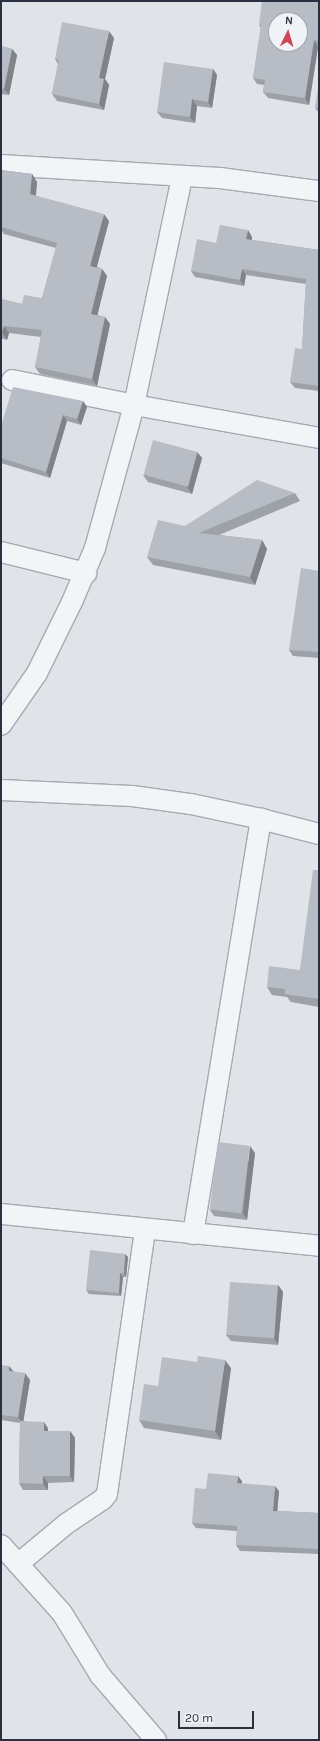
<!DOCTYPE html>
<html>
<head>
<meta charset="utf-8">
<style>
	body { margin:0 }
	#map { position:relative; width:320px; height:1741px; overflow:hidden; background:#e0e3e8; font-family:Karla,sans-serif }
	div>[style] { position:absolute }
	.roads { filter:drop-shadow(1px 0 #a5aab2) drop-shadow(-1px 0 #a5aab2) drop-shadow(0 1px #a5aab2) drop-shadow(0 -1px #a5aab2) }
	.minor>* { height:20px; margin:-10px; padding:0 10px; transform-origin:10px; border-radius:10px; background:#f2f4f7 }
	.wall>* { inset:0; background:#9da2a9 }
	.shaded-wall>* { inset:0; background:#80848a }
	.building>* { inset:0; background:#b7bcc5; transform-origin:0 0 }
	span { translate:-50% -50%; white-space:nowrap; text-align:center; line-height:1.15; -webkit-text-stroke:4px #eff2f6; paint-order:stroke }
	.frame { position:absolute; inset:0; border:2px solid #293040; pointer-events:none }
	.north { position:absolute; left:268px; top:12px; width:40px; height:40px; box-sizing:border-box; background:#eff2f6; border:1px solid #a0a4ad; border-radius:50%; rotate:5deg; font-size:11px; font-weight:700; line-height:16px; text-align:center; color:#293040 }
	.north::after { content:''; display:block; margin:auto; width:14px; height:18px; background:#cc4655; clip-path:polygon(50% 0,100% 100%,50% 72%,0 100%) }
	.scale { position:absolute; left:178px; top:1711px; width:76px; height:18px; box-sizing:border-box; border:2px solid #293040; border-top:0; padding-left:5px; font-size:12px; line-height:14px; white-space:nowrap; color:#293040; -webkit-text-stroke:3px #eff2f6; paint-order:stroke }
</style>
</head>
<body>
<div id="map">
	<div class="roads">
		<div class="minor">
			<i style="left:1px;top:165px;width:219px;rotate:3.4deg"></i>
			<i style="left:220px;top:178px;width:100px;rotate:7.5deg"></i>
			<i style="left:12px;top:380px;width:125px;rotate:11.6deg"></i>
			<i style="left:134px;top:405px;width:188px;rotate:10.1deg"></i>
			<i style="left:1px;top:552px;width:88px;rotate:13.9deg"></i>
			<i style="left:1px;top:725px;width:63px;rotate:-55.3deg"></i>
			<i style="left:37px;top:673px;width:79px;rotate:-63.8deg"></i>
			<i style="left:72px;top:602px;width:59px;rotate:-66.9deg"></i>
			<i style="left:95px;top:548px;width:148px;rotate:-74.7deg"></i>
			<i style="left:134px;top:405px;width:233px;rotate:-78.1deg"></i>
			<i style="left:1px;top:790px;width:131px;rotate:2.6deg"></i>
			<i style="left:132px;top:796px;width:60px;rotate:7.7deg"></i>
			<i style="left:191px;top:804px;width:72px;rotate:12.1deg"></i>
			<i style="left:261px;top:819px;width:60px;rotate:14.5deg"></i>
			<i style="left:1px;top:1214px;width:320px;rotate:5.7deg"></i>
			<i style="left:193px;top:1234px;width:421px;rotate:-80.7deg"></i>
			<i style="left:1px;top:1545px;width:91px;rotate:48.1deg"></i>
			<i style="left:62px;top:1613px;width:73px;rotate:58.5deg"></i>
			<i style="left:100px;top:1675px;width:86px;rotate:49.3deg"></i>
			<i style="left:18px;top:1564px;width:62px;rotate:-39.8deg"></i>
			<i style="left:66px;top:1524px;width:45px;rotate:-34deg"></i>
			<i style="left:103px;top:1499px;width:6px;rotate:-51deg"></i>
			<i style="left:107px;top:1494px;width:267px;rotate:-81.8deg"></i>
		</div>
	</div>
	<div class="wall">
		<i style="clip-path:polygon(319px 1px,319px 47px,318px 47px,309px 105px,268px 98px,263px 92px,264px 85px,257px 84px,253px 78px,261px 28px,259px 25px)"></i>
		<i style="clip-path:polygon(114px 38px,105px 79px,109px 85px,104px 110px,57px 101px,52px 94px,58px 64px,55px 59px)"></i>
		<i style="clip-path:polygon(1px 46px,12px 49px,17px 55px,9px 95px,1px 94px)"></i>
		<i style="clip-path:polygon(213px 69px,217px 75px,212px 108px,197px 106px,195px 123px,162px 118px,157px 112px)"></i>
		<i style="clip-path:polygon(319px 89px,319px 113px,315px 108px)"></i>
		<i style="clip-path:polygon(1px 170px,32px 174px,37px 182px,36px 196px,109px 221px,97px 267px,102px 269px,107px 276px,97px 315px,105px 317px,110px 324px,97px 386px,40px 374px,35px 367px,41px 337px,9px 333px,7px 340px,1px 338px,1px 299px,22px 304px,42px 298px,56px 248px,4px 234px,1px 230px)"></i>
		<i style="clip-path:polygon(248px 230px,252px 237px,252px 240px,319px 250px,319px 391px,295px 388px,290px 382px,302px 349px,306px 284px,246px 275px,244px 286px,195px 277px,191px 271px,216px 243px)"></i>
		<i style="clip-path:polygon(83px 401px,87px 407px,81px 425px,67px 421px,50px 478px,1px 463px,1px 426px)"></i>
		<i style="clip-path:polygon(197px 452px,202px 458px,192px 494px,148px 482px,143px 475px)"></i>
		<i style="clip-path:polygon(295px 493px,300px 501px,219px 535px,262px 540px,267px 549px,255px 585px,153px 565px,147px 557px,185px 526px)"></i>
		<i style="clip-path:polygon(319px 571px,319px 658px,293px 656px,289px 650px)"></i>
		<i style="clip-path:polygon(319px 870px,319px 1007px,291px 1002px,287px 997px,272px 995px,267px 987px,300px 970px)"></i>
		<i style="clip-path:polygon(255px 1153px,247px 1220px,214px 1216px,210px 1210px)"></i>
		<i style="clip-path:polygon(128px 1257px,126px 1277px,123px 1277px,121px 1296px,89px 1294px,86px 1290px)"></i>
		<i style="clip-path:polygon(278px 1285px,283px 1292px,278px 1345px,231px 1341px,226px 1335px)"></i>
		<i style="clip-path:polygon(1px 1365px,30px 1380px,23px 1421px,48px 1428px,48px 1431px,70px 1431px,75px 1438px,74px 1482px,48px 1483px,48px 1490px,23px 1490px,19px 1483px,20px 1423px,1px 1420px)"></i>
		<i style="clip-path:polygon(231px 1368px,221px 1440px,144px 1428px,139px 1420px,158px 1386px)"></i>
		<i style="clip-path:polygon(242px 1481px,242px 1484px,279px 1491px,277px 1511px,319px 1513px,319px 1554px,240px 1551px,236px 1545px,237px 1531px,196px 1528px,192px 1523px,206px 1489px)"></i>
	</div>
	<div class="shaded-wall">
		<i style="clip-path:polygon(109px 31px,114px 38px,105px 79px,109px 85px,104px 110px,99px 104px,99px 78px)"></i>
		<i style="clip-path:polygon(314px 40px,318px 47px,309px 105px,305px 98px)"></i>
		<i style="clip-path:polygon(12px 49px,17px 55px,9px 95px,4px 89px)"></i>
		<i style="clip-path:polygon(213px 69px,217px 75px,212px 108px,208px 102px)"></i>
		<i style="clip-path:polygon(192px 99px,197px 106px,195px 123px,190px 117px)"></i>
		<i style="clip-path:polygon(32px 174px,37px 182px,35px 201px,30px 194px)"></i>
		<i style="clip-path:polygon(104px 214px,109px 221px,95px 273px,90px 266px)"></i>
		<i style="clip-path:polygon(248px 230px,252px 237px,251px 245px,246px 239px)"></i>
		<i style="clip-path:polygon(102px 269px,107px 276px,96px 321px,91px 314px)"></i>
		<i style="clip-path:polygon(242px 269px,246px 275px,244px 286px,240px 280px)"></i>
		<i style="clip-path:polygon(105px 317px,110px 324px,97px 386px,92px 379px)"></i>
		<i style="clip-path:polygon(4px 326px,9px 333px,7px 340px,2px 332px)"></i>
		<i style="clip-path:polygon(83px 401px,87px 407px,81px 425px,77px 419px)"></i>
		<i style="clip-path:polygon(63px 415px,67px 421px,50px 478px,46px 472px)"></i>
		<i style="clip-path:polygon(197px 452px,202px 458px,192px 494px,187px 487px)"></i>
		<i style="clip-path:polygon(262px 540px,267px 549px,255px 585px,250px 577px)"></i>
		<i style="clip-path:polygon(250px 1146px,255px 1153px,247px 1220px,243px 1213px)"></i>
		<i style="clip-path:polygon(125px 1254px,128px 1257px,126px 1277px,124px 1273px)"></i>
		<i style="clip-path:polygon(120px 1273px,123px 1277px,121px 1296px,119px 1293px)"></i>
		<i style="clip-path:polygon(278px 1285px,283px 1292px,278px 1345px,274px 1338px)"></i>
		<i style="clip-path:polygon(225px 1360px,231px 1368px,221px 1440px,215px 1431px)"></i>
		<i style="clip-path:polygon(9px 1366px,14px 1372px,9px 1371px)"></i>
		<i style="clip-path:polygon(25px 1373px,30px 1380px,23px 1424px,18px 1417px)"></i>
		<i style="clip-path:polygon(44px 1422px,48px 1428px,48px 1437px,44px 1431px)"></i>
		<i style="clip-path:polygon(70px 1431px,75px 1438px,74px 1482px,70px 1476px)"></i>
		<i style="clip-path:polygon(43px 1476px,48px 1483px,48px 1490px,43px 1484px)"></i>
		<i style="clip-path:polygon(238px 1476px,242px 1481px,241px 1489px,237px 1483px)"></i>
		<i style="clip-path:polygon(275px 1486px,279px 1491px,277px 1516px,273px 1511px)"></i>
	</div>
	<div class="building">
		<i style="clip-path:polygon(evenodd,262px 1px,319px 1px,319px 41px,314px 40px,305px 98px,263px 92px,265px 80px,253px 78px,261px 25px,259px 25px,262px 1px,276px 20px,300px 20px,300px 44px,276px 44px,276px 20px)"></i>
		<i style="clip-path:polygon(62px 22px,109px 31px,99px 78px,104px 79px,99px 104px,52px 94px,59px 60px,55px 59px)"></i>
		<i style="clip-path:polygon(1px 46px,12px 49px,4px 89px,1px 88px)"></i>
		<i style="clip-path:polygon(164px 62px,213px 69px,208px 102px,192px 99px,190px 117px,157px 112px)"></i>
		<i style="clip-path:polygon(318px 88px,319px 89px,319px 108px,315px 108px)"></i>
		<i style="clip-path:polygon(1px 170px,32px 174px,30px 194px,104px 214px,90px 266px,102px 269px,91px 314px,105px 317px,92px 379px,35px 367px,42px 330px,4px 326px,2px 332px,1px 332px,1px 299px,22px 304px,24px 295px,42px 298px,57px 243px,1px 227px)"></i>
		<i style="clip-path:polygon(220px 225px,248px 230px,246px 239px,319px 250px,319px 386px,290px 382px,295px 348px,302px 349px,306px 279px,242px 269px,240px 280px,191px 271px,197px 239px,216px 243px)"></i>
		<i style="clip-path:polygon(13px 387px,83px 401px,77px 419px,63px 415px,46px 472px,1px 458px,1px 426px)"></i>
		<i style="left:153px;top:440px;width:46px;height:36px;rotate:15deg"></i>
		<i style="clip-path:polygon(257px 480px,295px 493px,199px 533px,262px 540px,250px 577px,147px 557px,158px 520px,185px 526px)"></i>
		<i style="clip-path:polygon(301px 568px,319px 571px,319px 652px,289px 650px)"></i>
		<i style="clip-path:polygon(313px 870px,319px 870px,319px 999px,285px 994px,285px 989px,267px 987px,269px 966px,300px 970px)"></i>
		<i style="left:218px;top:1142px;width:32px;height:68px;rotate:7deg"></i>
		<i style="clip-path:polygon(90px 1250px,125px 1254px,124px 1273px,120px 1273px,119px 1293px,86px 1290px)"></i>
		<i style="left:230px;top:1282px;width:48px;height:53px;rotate:4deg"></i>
		<i style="clip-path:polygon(198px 1356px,225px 1360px,215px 1431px,139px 1420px,144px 1384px,158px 1386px,162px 1357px,197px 1362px)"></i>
		<i style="clip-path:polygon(1px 1365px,9px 1366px,9px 1371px,25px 1373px,18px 1417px,1px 1415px)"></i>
		<i style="clip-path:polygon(20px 1421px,44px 1422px,44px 1431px,70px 1431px,70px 1476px,43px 1476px,43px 1484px,19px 1483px)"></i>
		<i style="clip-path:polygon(208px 1473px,238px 1476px,237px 1483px,275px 1486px,273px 1511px,319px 1513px,319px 1549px,236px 1545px,237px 1526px,192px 1523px,195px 1488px,206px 1489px)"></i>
	</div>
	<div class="frame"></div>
	<div class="north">N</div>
	<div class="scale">20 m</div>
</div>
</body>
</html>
